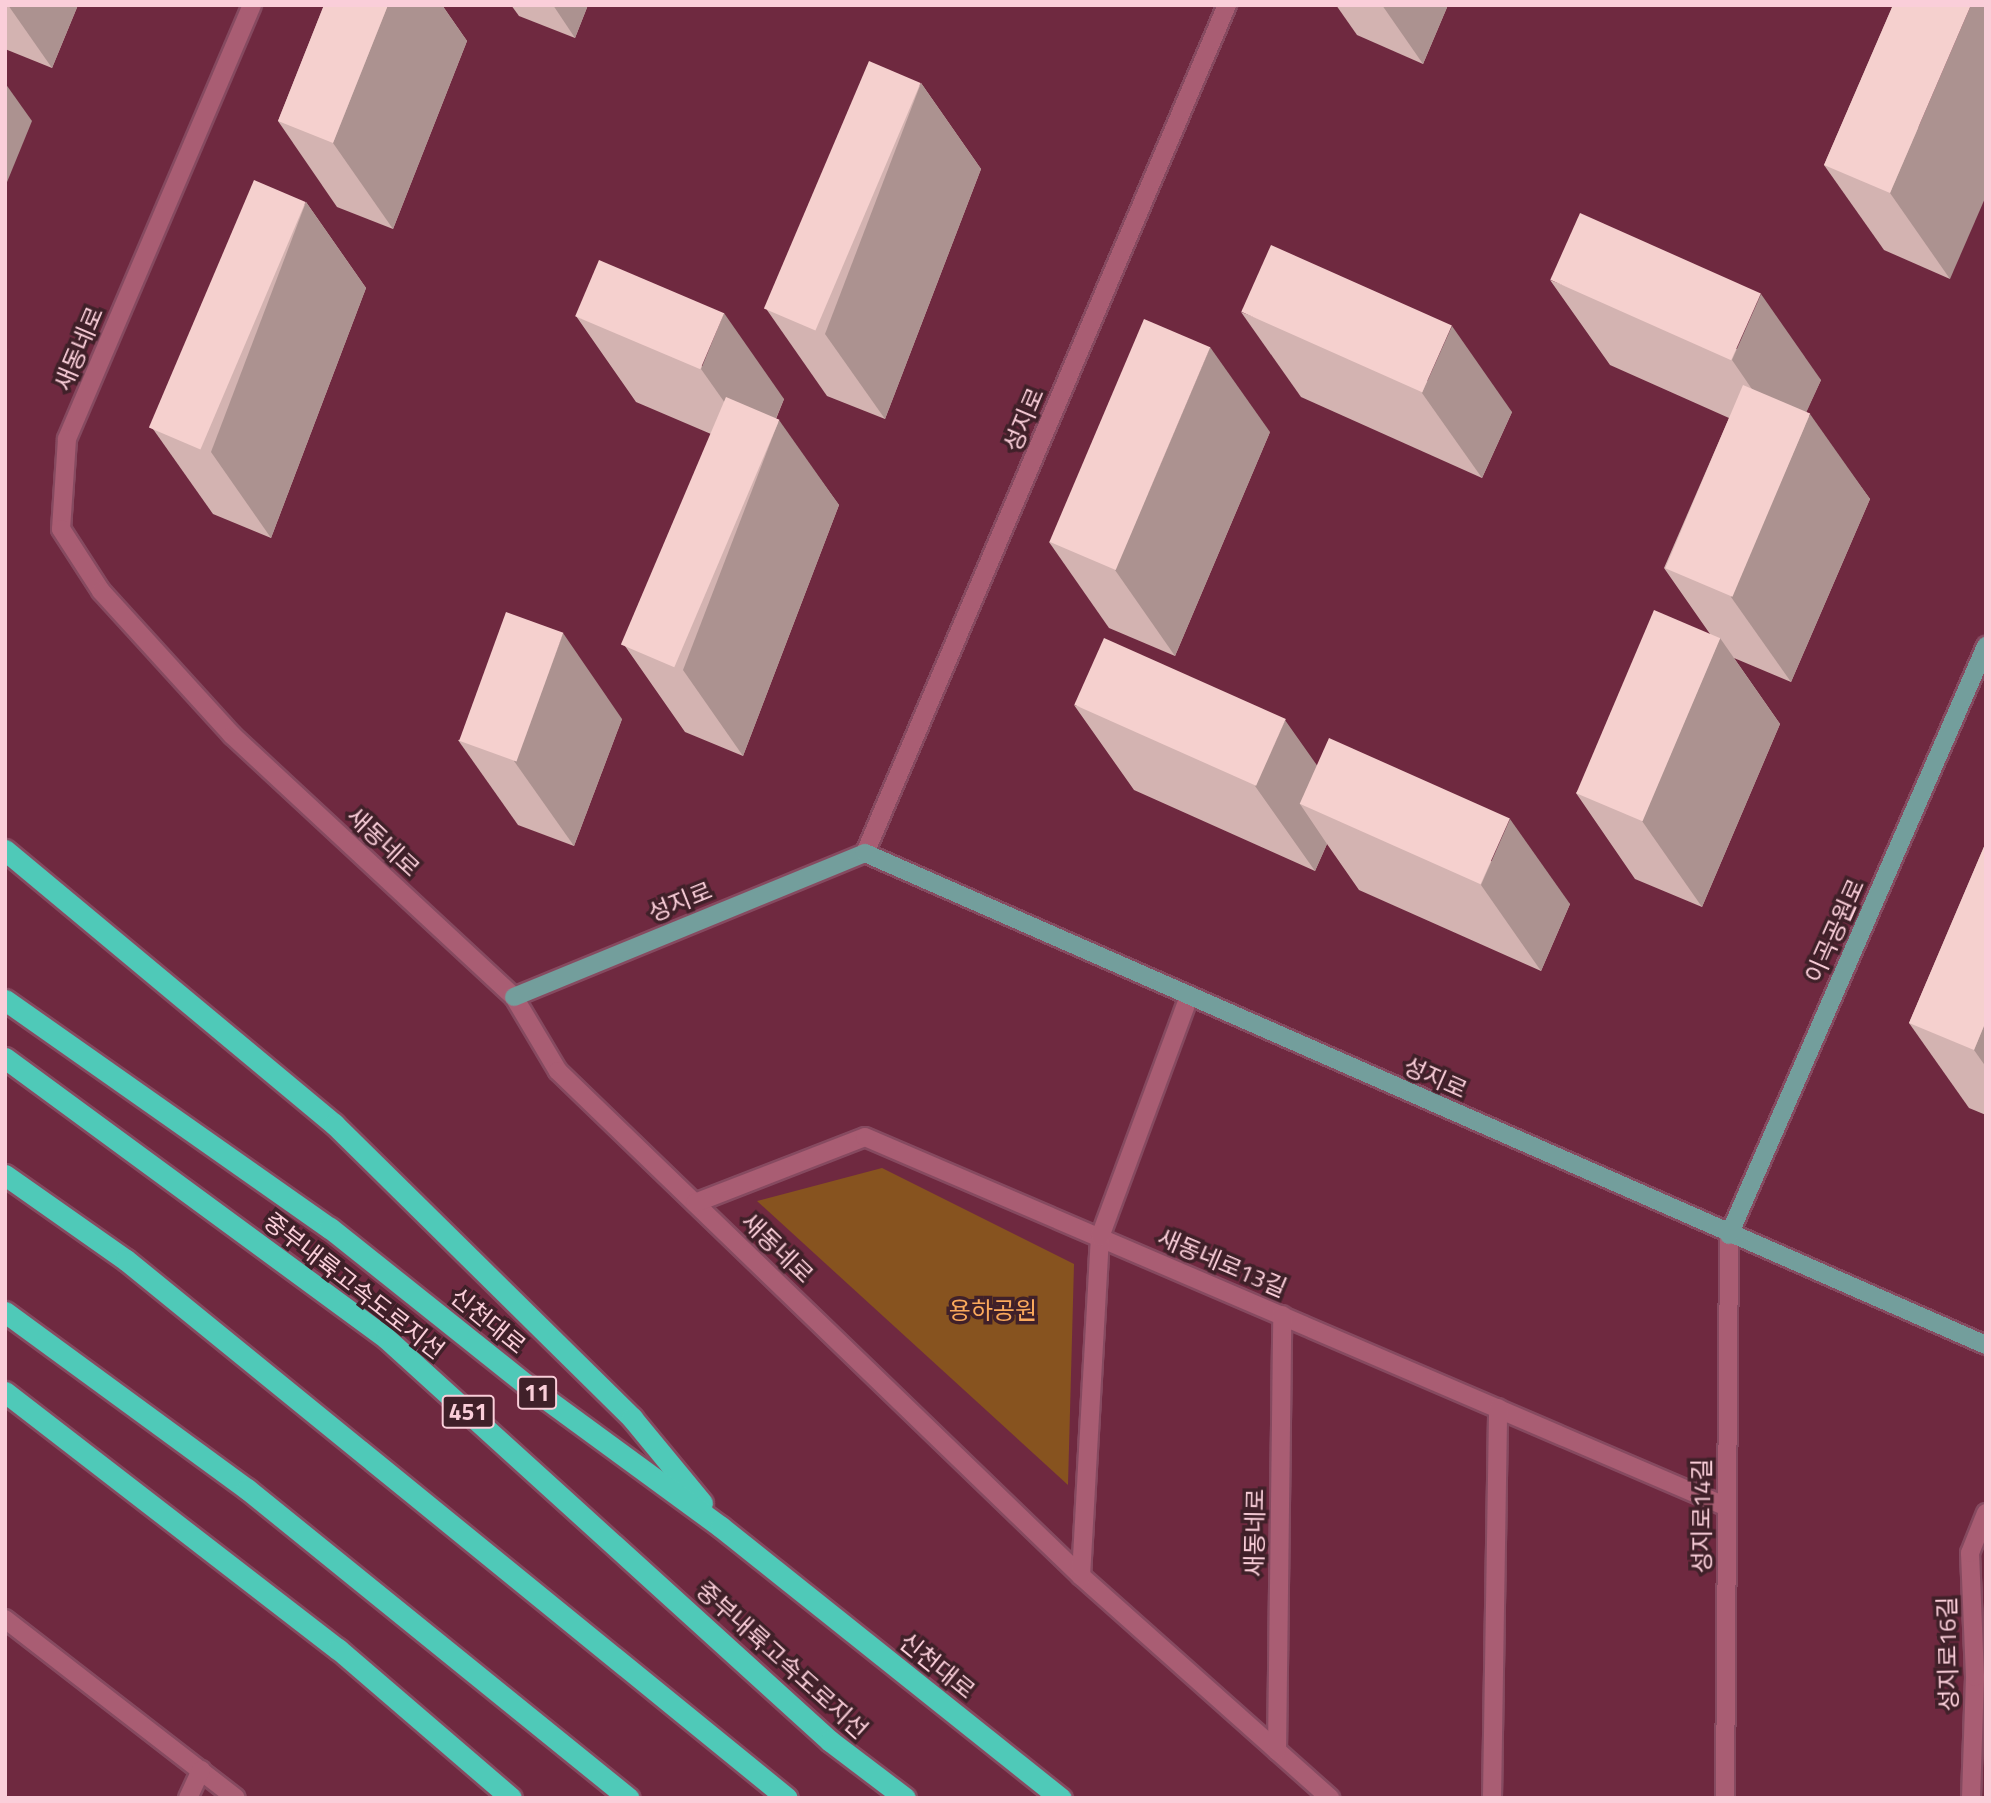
<!DOCTYPE html>
<html>
<head>
<meta charset="utf-8">
<style>
	body { margin:0 }
	#map { position:relative; width:1991px; height:1803px; overflow:hidden; background:#6f2940; font-family:"Titillium Web","Noto Sans KR",sans-serif }
	div>[style] { position:absolute }
	.green>* { inset:0; background:#87531f }
	.roads { filter:drop-shadow(2px 0 #864a60) drop-shadow(-2px 0 #864a60) drop-shadow(0 2px #864a60) drop-shadow(0 -2px #864a60) }
	.minor>* { height:18px; margin:-9px; padding:0 9px; transform-origin:9px; border-radius:9px; background:#a95d73 }
	.major>* { height:18px; margin:-9px; padding:0 9px; transform-origin:9px; border-radius:9px; background:#739e9c }
	.highway>* { height:21px; margin:-10.5px; padding:0 10.5px; transform-origin:10.5px; border-radius:10.5px; background:#4fc9b8 }
	.wall>* { inset:0; background:#d3b3b1 }
	.shaded-wall>* { inset:0; background:#ac9290 }
	.building>* { inset:0; background:#f5d0ce; transform-origin:0 0 }
	span { translate:-50% -50%; white-space:nowrap; text-align:center; line-height:1.15; -webkit-text-stroke:7px #402029; paint-order:stroke }
	.shield-label span { padding:2px 5px; background:#402029; border:2px solid; border-radius:5px; -webkit-text-stroke-width:0 }
	.shield-label { font-size:23px; color:#faced9; font-weight:700 }
	.street-label { font-size:24px; color:#faced9 }
	.park-label { font-size:24px; color:#fba95c }
	.frame { position:absolute; inset:0; border:7px solid #faced9; pointer-events:none }
</style>
</head>
<body>
<div id="map">
	<div class="green">
		<i style="clip-path:polygon(882px 1168px,1074px 1264px,1068px 1485px,757px 1201px)"></i>
	</div>
	<div class="roads">
		<div class="minor">
			<i style="left:252px;top:5px;width:472px;rotate:113.1deg"></i>
			<i style="left:67px;top:439px;width:90px;rotate:93.8deg"></i>
			<i style="left:61px;top:529px;width:74px;rotate:57.2deg"></i>
			<i style="left:101px;top:591px;width:195px;rotate:47.7deg"></i>
			<i style="left:232px;top:735px;width:385px;rotate:42.9deg"></i>
			<i style="left:514px;top:997px;width:86px;rotate:59.3deg"></i>
			<i style="left:558px;top:1071px;width:727px;rotate:44deg"></i>
			<i style="left:1081px;top:1576px;width:334px;rotate:41.7deg"></i>
			<i style="left:865px;top:853px;width:922px;rotate:-66.88deg"></i>
			<i style="left:695px;top:1203px;width:182px;rotate:-21.2deg"></i>
			<i style="left:865px;top:1137px;width:938px;rotate:23.23deg"></i>
			<i style="left:1081px;top:1576px;width:340px;rotate:-86.8deg"></i>
			<i style="left:1100px;top:1237px;width:257px;rotate:-69.7deg"></i>
			<i style="left:5px;top:1619px;width:292px;rotate:37.8deg"></i>
			<i style="left:1277px;top:1751px;width:436px;rotate:-89.3deg"></i>
			<i style="left:188px;top:1798px;width:31px;rotate:-65deg"></i>
			<i style="left:1492px;top:1798px;width:390px;rotate:-89.1deg"></i>
			<i style="left:1725px;top:1798px;width:563px;rotate:-89.59deg"></i>
			<i style="left:1971px;top:1798px;width:121px;rotate:-88.1deg"></i>
			<i style="left:1975px;top:1677px;width:124px;rotate:-92.3deg"></i>
			<i style="left:1970px;top:1553px;width:43px;rotate:-68.2deg"></i>
		</div>
		<div class="major">
			<i style="left:514px;top:997px;width:379px;rotate:-22.3deg"></i>
			<i style="left:865px;top:853px;width:1224px;rotate:23.7deg"></i>
			<i style="left:1729px;top:1235px;width:643px;rotate:-66.43deg"></i>
		</div>
		<div class="highway">
			<i style="left:5px;top:850px;width:428px;rotate:39.8deg"></i>
			<i style="left:334px;top:1124px;width:419px;rotate:44.6deg"></i>
			<i style="left:632px;top:1418px;width:110px;rotate:50.5deg"></i>
			<i style="left:5px;top:1000px;width:397px;rotate:35.1deg"></i>
			<i style="left:330px;top:1228px;width:252px;rotate:38.6deg"></i>
			<i style="left:527px;top:1385px;width:240px;rotate:36.2deg"></i>
			<i style="left:721px;top:1527px;width:435px;rotate:38.6deg"></i>
			<i style="left:5px;top:1058px;width:473px;rotate:36.3deg"></i>
			<i style="left:386px;top:1338px;width:600px;rotate:42.23deg"></i>
			<i style="left:830px;top:1741px;width:94px;rotate:37.2deg"></i>
			<i style="left:5px;top:1175px;width:148px;rotate:35.1deg"></i>
			<i style="left:126px;top:1260px;width:852px;rotate:39.14deg"></i>
			<i style="left:5px;top:1312px;width:300px;rotate:36.2deg"></i>
			<i style="left:247px;top:1489px;width:491px;rotate:39deg"></i>
			<i style="left:5px;top:1392px;width:421px;rotate:37.7deg"></i>
			<i style="left:338px;top:1649px;width:228px;rotate:40.7deg"></i>
		</div>
	</div>
	<div class="wall">
		<i style="clip-path:polygon(5px 5px,78px 5px,52px 68px,5px 49px)"></i>
		<i style="clip-path:polygon(324px 5px,442px 5px,467px 41px,393px 229px,337px 207px,278px 121px)"></i>
		<i style="clip-path:polygon(511px 5px,588px 5px,575px 38px,519px 16px)"></i>
		<i style="clip-path:polygon(1336px 5px,1448px 5px,1423px 64px,1357px 35px)"></i>
		<i style="clip-path:polygon(1893px 5px,1950px 279px,1884px 250px,1824px 165px)"></i>
		<i style="clip-path:polygon(921px 83px,981px 169px,885px 419px,827px 396px,767px 310px)"></i>
		<i style="clip-path:polygon(306px 202px,366px 288px,271px 538px,213px 514px,153px 429px)"></i>
		<i style="clip-path:polygon(1550px 280px,1821px 380px,1806px 412px,1870px 499px,1791px 682px,1734px 658px,1780px 724px,1702px 907px,1635px 879px,1576px 793px,1710px 634px,1664px 568px,1729px 418px,1610px 365px)"></i>
		<i style="clip-path:polygon(1241px 312px,1512px 412px,1482px 478px,1301px 397px)"></i>
		<i style="clip-path:polygon(576px 316px,784px 399px,776px 419px,839px 505px,743px 756px,685px 732px,625px 646px,711px 434px,636px 402px)"></i>
		<i style="clip-path:polygon(1270px 432px,1175px 656px,1109px 628px,1049px 542px)"></i>
		<i style="clip-path:polygon(1074px 705px,1317px 766px,1570px 904px,1541px 971px,1359px 890px,1327px 844px,1315px 871px,1134px 790px)"></i>
		<i style="clip-path:polygon(622px 719px,574px 846px,518px 825px,458px 740px)"></i>
		<i style="clip-path:polygon(1986px 842px,1986px 1115px,1969px 1108px,1909px 1023px)"></i>
	</div>
	<div class="shaded-wall">
		<i style="clip-path:polygon(8px 5px,78px 5px,52px 68px)"></i>
		<i style="clip-path:polygon(388px 5px,442px 5px,467px 41px,393px 229px,333px 143px)"></i>
		<i style="clip-path:polygon(553px 5px,588px 5px,575px 38px)"></i>
		<i style="clip-path:polygon(1382px 5px,1448px 5px,1423px 64px)"></i>
		<i style="clip-path:polygon(1971px 5px,1986px 5px,1986px 196px,1950px 279px,1890px 193px)"></i>
		<i style="clip-path:polygon(5px 83px,32px 121px,5px 187px)"></i>
		<i style="clip-path:polygon(921px 83px,981px 169px,885px 419px,825px 334px)"></i>
		<i style="clip-path:polygon(306px 202px,366px 288px,271px 538px,211px 452px)"></i>
		<i style="clip-path:polygon(1761px 294px,1821px 380px,1791px 446px,1732px 360px)"></i>
		<i style="clip-path:polygon(724px 313px,784px 399px,761px 454px,701px 369px)"></i>
		<i style="clip-path:polygon(1452px 326px,1512px 412px,1482px 478px,1422px 393px)"></i>
		<i style="clip-path:polygon(1210px 347px,1270px 432px,1175px 656px,1115px 570px)"></i>
		<i style="clip-path:polygon(1810px 414px,1870px 499px,1791px 682px,1731px 597px)"></i>
		<i style="clip-path:polygon(779px 420px,839px 505px,743px 756px,683px 670px)"></i>
		<i style="clip-path:polygon(563px 633px,622px 719px,574px 846px,514px 761px)"></i>
		<i style="clip-path:polygon(1720px 638px,1780px 724px,1702px 907px,1642px 821px)"></i>
		<i style="clip-path:polygon(1285px 720px,1345px 805px,1300px 804px,1327px 844px,1315px 871px,1255px 786px)"></i>
		<i style="clip-path:polygon(1510px 819px,1570px 904px,1541px 971px,1481px 885px)"></i>
		<i style="clip-path:polygon(1986px 1021px,1986px 1067px,1974px 1050px)"></i>
	</div>
	<div class="building">
		<i style="clip-path:polygon(324px 5px,388px 5px,333px 143px,278px 121px)"></i>
		<i style="clip-path:polygon(1893px 5px,1971px 5px,1890px 193px,1824px 165px)"></i>
		<i style="left:869px;top:61px;width:56px;height:269px;rotate:23deg"></i>
		<i style="left:254px;top:180px;width:56px;height:269px;rotate:23deg"></i>
		<i style="left:1580px;top:213px;width:198px;height:73px;rotate:24deg"></i>
		<i style="left:1271px;top:245px;width:198px;height:73px;rotate:24deg"></i>
		<i style="left:599px;top:260px;width:136px;height:61px;rotate:23deg"></i>
		<i style="left:1144px;top:319px;width:72px;height:242px;rotate:23deg"></i>
		<i style="left:1743px;top:385px;width:73px;height:199px;rotate:23deg"></i>
		<i style="left:726px;top:397px;width:58px;height:269px;rotate:23deg"></i>
		<i style="left:1654px;top:610px;width:72px;height:199px;rotate:23deg"></i>
		<i style="left:506px;top:612px;width:61px;height:137px;rotate:20deg"></i>
		<i style="left:1104px;top:638px;width:199px;height:73px;rotate:24deg"></i>
		<i style="left:1329px;top:738px;width:198px;height:72px;rotate:24deg"></i>
		<i style="clip-path:polygon(1986px 842px,1986px 1021px,1974px 1050px,1909px 1023px)"></i>
	</div>
	<div class="shield-label">
		<span style="left:537px;top:1393px">11</span>
		<span style="left:468px;top:1412px">451</span>
	</div>
	<div class="street-label">
		<span style="left:79px;top:349px;rotate:-67deg">새동네로</span>
		<span style="left:1024px;top:420px;rotate:-67deg">성지로</span>
		<span style="left:383px;top:842px;rotate:43deg">새동네로</span>
		<span style="left:680px;top:902px;rotate:-22deg">성지로</span>
		<span style="left:1835px;top:931px;rotate:-66deg">이곡공원로</span>
		<span style="left:1435px;top:1078px;rotate:24deg">성지로</span>
		<span style="left:777px;top:1248px;rotate:44deg">새동네로</span>
		<span style="left:1222px;top:1263px;rotate:23deg">새동네로13길</span>
		<span style="left:354px;top:1286px;rotate:38deg">중부내륙고속도로지선</span>
		<span style="left:488px;top:1321px;rotate:39deg">신천대로</span>
		<span style="left:1702px;top:1516px;rotate:-90deg">성지로14길</span>
		<span style="left:1255px;top:1533px;rotate:-89deg">새동네로</span>
		<span style="left:1948px;top:1654px;rotate:-91deg">성지로16길</span>
		<span style="left:782px;top:1660px;rotate:42deg">중부내륙고속도로지선</span>
		<span style="left:937px;top:1666px;rotate:39deg">신천대로</span>
	</div>
	<div class="park-label">
		<span style="left:993px;top:1311px">용하공원</span>
	</div>
	<div class="frame"></div>
</div>
</body>
</html>
